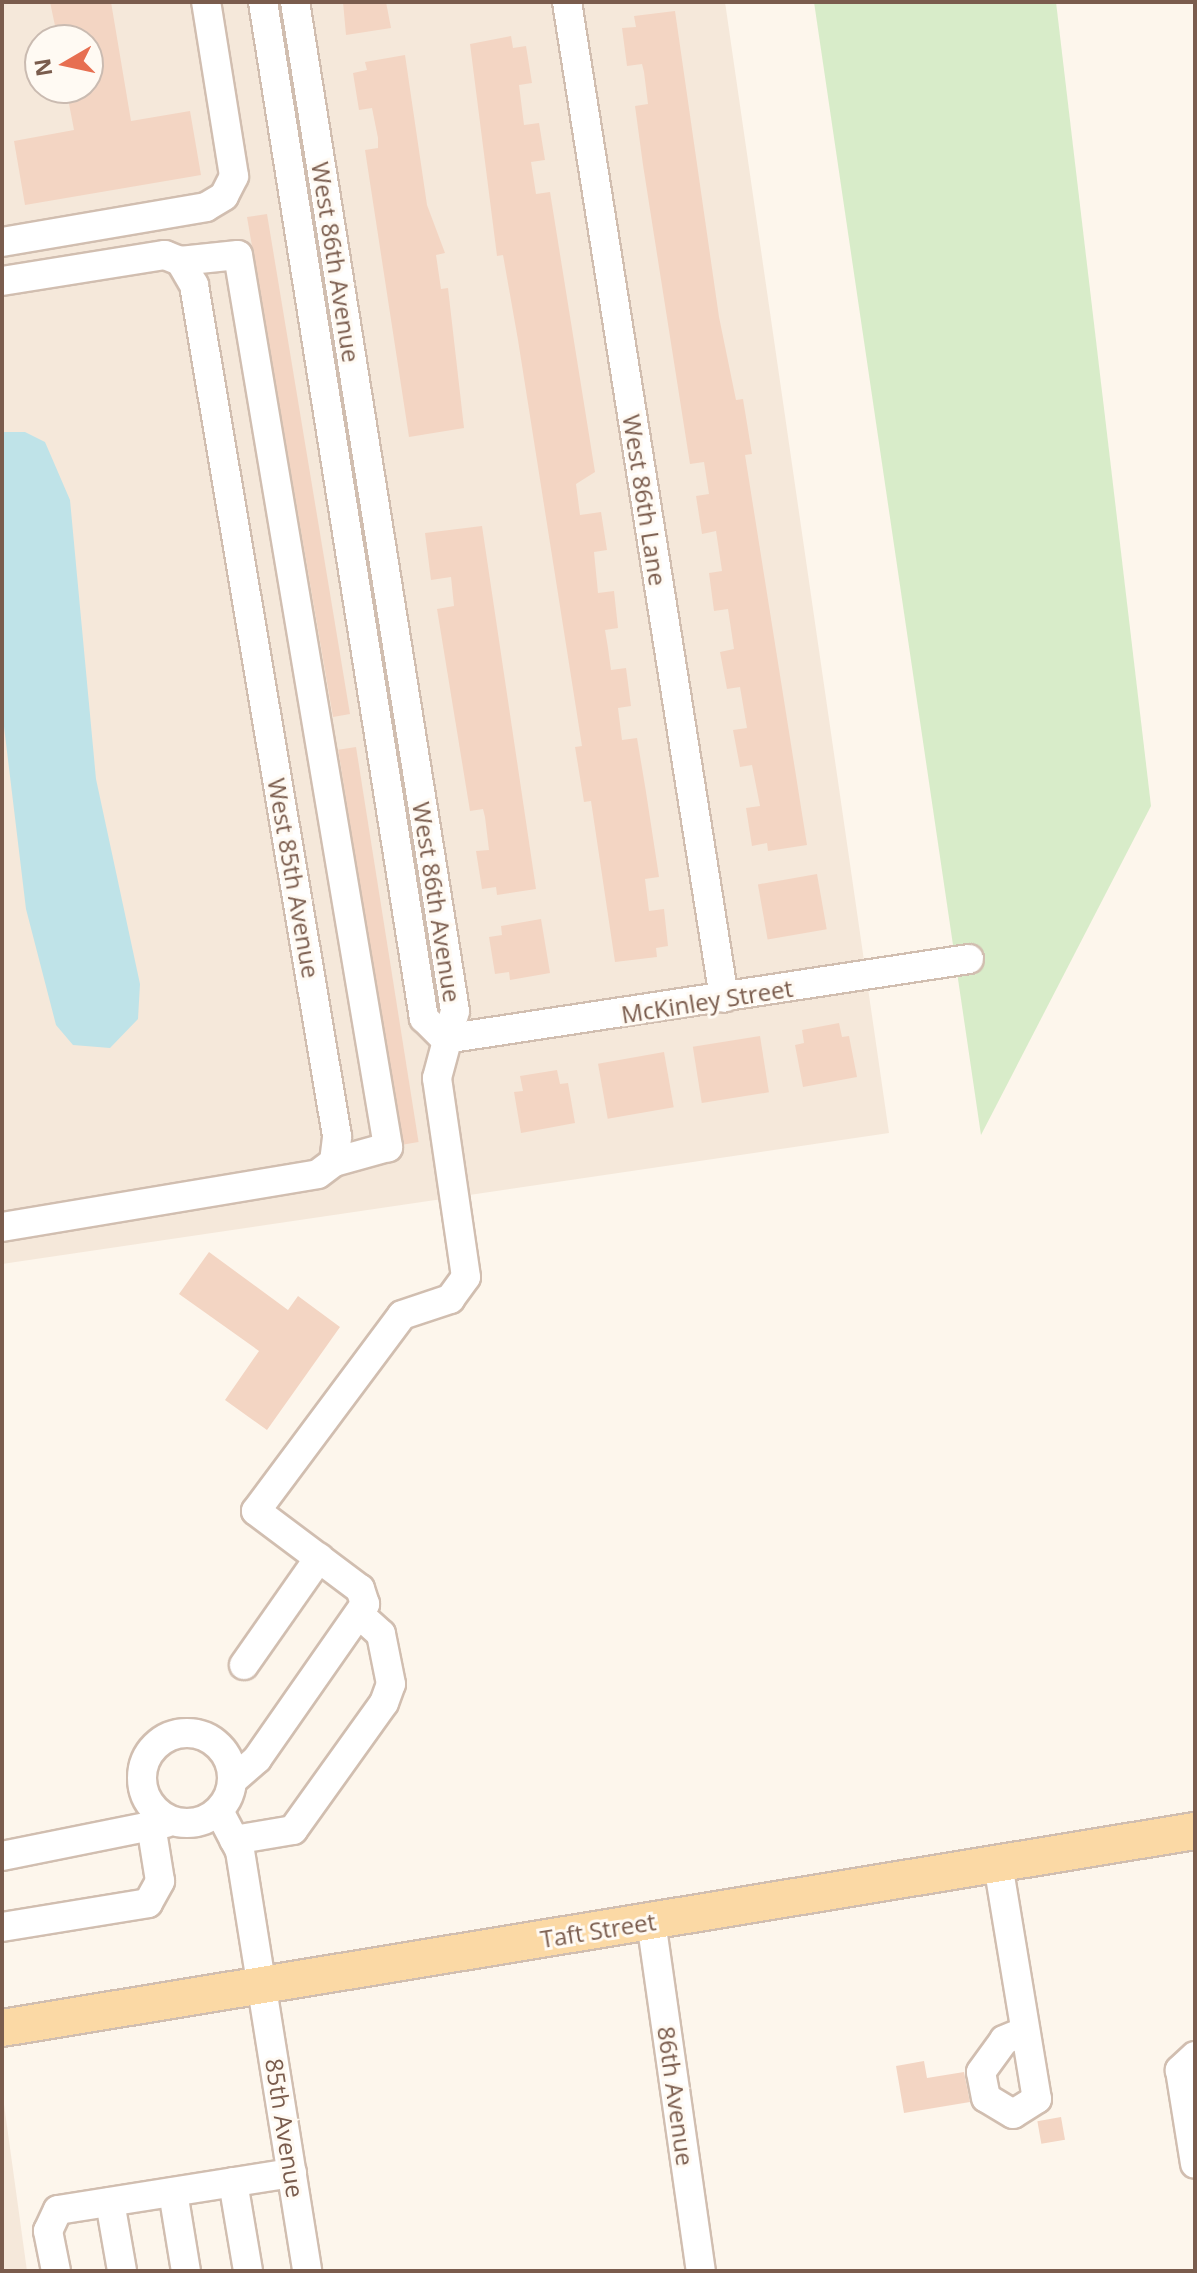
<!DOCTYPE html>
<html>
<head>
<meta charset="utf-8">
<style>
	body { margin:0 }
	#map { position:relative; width:1197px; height:2273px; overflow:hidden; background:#fdf6ec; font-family:"Open Sans",sans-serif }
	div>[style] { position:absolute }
	.residential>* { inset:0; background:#f5e8da }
	.green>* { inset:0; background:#d8ecc9 }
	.water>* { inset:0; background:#bfe3e8 }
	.building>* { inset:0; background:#f3d5c3; transform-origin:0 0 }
	.roads { filter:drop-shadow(2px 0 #d1beb0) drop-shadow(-2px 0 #d1beb0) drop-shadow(0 2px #d1beb0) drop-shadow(0 -2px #d1beb0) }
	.minor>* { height:28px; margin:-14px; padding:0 14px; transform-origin:14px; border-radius:14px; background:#fff }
	.minor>.ring { margin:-14px; padding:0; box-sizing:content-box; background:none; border:28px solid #fff; border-radius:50% }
	.major>* { height:36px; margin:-18px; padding:0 18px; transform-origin:18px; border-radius:18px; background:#fbd9a5 }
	span { translate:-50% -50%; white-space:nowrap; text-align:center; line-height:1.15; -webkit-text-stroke:6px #fffaf3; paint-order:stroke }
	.street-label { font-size:24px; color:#7a5c4d }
	.frame { position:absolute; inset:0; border:4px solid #7a5c4d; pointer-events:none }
	.north { position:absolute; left:24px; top:24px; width:80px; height:80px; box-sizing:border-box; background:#fffaf3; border:2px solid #cabbb1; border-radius:50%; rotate:261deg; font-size:22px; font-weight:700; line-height:32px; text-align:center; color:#7a5c4d }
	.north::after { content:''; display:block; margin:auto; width:28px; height:36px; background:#e76f51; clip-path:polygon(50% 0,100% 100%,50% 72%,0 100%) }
</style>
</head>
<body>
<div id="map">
	<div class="residential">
		<i style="clip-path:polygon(evenodd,2px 2px,725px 2px,889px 1133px,2px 1264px,2px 2px,40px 40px,88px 40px,88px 88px,40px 88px,40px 40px)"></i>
		<i style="clip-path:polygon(2px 2090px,27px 2271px,2px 2271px)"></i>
	</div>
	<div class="green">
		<i style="clip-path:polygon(814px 2px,1056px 2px,1151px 806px,981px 1135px)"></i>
	</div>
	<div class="water">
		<i style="clip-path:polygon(2px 432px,25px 432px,45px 442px,70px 500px,96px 779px,140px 984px,138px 1019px,110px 1048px,73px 1045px,56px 1025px,26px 909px,2px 710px)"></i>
	</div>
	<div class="building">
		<i style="clip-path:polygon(50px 2px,111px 2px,131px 121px,190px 111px,201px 175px,25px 205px,14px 141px,74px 130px,66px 88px,88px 88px,88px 40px,58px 40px)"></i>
		<i style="clip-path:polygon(343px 2px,386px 2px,391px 28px,346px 35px)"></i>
		<i style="clip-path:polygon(675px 11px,719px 317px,736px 400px,743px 399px,752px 454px,745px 455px,807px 845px,768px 851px,767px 843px,752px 846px,746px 808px,760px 806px,752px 765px,740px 767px,733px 730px,747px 728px,740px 687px,727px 689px,720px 652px,734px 649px,728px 609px,714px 611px,709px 573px,722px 571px,716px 531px,702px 534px,696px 496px,709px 494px,704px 462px,690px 464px,643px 165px,635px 106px,648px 104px,644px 72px,642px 64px,627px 66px,622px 28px,636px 27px,634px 16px)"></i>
		<i style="clip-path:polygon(511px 36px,513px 48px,526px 46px,532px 83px,519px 85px,524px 125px,539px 123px,545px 160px,531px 162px,536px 194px,550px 192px,595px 472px,576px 484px,580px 515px,601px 512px,607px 550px,594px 552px,598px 593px,614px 591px,618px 628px,605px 630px,608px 648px,611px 670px,626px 668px,631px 706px,618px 708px,622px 740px,637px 738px,646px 792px,659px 877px,645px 879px,649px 911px,664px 909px,668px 946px,656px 948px,657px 957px,615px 962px,591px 801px,584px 802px,575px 747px,582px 746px,518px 340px,503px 255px,497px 256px,470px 44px)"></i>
		<i style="clip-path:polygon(405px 55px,427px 205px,445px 253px,436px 255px,441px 289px,448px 288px,464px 428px,409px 437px,365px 150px,378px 148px,378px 138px,372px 108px,359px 110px,353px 73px,367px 70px,365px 62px)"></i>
		<i style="clip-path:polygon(267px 214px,350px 714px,333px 717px,247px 217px)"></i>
		<i style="clip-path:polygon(482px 526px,536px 889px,497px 895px,496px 887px,482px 889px,476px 851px,489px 850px,485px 817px,483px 809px,470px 811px,437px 609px,454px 606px,451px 577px,431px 580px,425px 533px)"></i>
		<i style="left:356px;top:747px;width:400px;height:18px;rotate:81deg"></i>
		<i style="left:817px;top:874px;width:56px;height:60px;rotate:80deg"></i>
		<i style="clip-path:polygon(541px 919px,550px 973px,510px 980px,509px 972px,495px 974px,489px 937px,502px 935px,501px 926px)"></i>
		<i style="clip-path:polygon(839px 1023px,842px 1037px,849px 1036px,857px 1077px,803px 1087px,795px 1045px,804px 1043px,802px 1030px)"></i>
		<i style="left:760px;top:1036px;width:57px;height:68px;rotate:81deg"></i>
		<i style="left:664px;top:1052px;width:56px;height:67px;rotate:80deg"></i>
		<i style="clip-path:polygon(557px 1070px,560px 1084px,568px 1083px,575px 1123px,521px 1133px,514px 1092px,523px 1091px,520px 1076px)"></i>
		<i style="clip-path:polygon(209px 1252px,288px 1310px,298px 1296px,340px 1327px,267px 1430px,225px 1400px,259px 1351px,179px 1294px)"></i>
		<i style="clip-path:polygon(924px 2061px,927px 2078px,964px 2072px,970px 2102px,904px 2113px,896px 2066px)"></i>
		<i style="left:1061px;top:2117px;width:23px;height:24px;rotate:80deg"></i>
	</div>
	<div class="roads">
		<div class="minor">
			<i style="left:263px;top:2px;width:1029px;rotate:81deg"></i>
			<i style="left:424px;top:1018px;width:30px;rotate:45deg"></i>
			<i style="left:567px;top:2px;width:1008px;rotate:81.04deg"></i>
			<i style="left:2px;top:242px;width:207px;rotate:-9.7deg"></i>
			<i style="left:206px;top:207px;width:21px;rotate:-31deg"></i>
			<i style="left:224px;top:196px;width:22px;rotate:-63deg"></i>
			<i style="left:234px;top:176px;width:176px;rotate:-99.1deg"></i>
			<i style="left:2px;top:281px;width:165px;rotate:-9.1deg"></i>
			<i style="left:165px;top:255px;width:16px;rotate:22deg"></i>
			<i style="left:180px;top:261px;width:58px;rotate:-5.9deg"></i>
			<i style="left:238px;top:255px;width:905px;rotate:80.45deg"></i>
			<i style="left:388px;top:1147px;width:56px;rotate:164.5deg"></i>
			<i style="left:445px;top:1039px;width:530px;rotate:-8.68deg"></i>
			<i style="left:2px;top:1227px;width:320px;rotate:-9.5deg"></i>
			<i style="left:318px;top:1174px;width:20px;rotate:-37deg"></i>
			<i style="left:334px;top:1162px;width:26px;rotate:-83deg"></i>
			<i style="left:337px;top:1136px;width:863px;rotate:-99.54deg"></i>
			<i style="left:194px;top:285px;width:28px;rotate:-120deg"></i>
			<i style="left:244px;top:1665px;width:131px;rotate:-55deg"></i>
			<i class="ring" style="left:142px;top:1733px;width:62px;height:62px"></i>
			<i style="left:233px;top:1780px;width:32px;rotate:-41deg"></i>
			<i style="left:257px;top:1759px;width:189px;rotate:-55.1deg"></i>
			<i style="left:365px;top:1604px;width:16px;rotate:-108deg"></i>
			<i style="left:360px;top:1589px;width:130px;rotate:-143.1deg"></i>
			<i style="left:256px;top:1511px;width:244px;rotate:-53.3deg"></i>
			<i style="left:402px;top:1315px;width:51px;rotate:-18.4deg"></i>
			<i style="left:450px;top:1299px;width:27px;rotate:-54deg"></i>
			<i style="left:466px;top:1277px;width:201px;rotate:-98.3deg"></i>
			<i style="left:437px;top:1078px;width:69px;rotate:-75deg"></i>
			<i style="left:455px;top:1011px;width:1022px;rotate:-99.01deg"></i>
			<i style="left:219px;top:1811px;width:45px;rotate:62.3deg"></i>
			<i style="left:240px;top:1851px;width:425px;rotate:80.9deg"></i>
			<i style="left:234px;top:1840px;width:60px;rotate:-9.6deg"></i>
			<i style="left:293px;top:1830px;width:156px;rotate:-54.4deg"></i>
			<i style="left:384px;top:1703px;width:20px;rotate:-70deg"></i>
			<i style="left:391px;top:1684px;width:51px;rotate:-101.3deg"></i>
			<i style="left:381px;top:1634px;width:25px;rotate:-138deg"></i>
			<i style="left:2px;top:1856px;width:167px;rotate:-11.4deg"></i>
			<i style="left:998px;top:1864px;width:238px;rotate:80.6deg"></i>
			<i style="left:1037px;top:2099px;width:28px;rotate:148deg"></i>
			<i style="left:1013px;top:2114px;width:31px;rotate:-149deg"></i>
			<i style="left:986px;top:2098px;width:26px;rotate:-101deg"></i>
			<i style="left:981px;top:2072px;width:39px;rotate:-54deg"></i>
			<i style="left:1004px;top:2040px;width:23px;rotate:-23deg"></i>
			<i style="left:651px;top:1921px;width:354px;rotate:81.9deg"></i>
			<i style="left:2px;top:1927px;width:148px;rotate:-9.3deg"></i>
			<i style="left:148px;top:1903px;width:25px;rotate:-61deg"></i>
			<i style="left:160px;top:1881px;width:51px;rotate:-99.1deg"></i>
			<i style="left:1195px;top:2056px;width:21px;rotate:137deg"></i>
			<i style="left:1180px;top:2070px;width:95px;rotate:80.9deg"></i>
			<i style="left:233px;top:2182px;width:90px;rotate:80.4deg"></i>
			<i style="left:173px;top:2192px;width:80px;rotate:80.7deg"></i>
			<i style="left:110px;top:2202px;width:70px;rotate:80.1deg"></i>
			<i style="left:56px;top:2271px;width:41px;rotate:-101.3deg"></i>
			<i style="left:48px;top:2231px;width:23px;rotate:-65deg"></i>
			<i style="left:58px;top:2210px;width:237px;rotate:-9deg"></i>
		</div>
		<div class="major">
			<i style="left:2px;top:2028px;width:1209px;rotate:-9.38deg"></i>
		</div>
	</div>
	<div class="street-label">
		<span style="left:336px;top:262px;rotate:81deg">West 86th Avenue</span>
		<span style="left:645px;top:500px;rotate:81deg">West 86th Lane</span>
		<span style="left:294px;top:878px;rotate:80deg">West 85th Avenue</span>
		<span style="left:437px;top:902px;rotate:81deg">West 86th Avenue</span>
		<span style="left:707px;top:1001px;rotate:-9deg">McKinley Street</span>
		<span style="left:598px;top:1930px;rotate:-9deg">Taft Street</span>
		<span style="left:676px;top:2096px;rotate:82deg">86th Avenue</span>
		<span style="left:285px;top:2128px;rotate:81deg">85th Avenue</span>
	</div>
	<div class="frame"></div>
	<div class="north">N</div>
</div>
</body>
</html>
